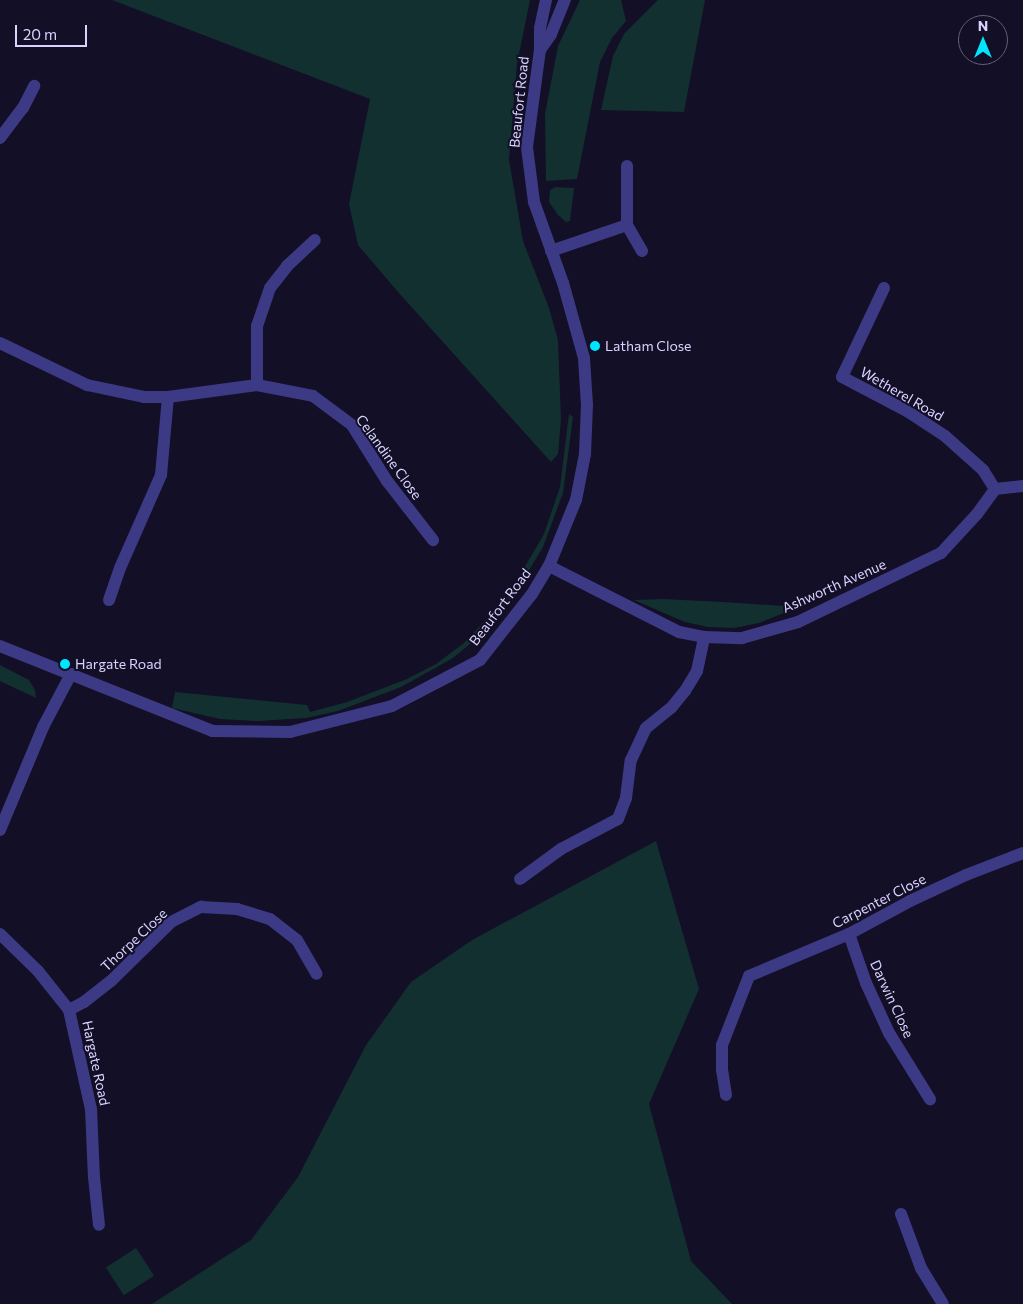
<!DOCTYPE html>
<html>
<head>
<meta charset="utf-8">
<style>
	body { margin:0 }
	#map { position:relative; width:1023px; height:1304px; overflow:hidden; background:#130f26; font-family:Commissioner,sans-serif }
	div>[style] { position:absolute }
	.green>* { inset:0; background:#12302f; transform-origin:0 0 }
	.minor>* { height:12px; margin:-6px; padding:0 6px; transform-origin:6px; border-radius:6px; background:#3d3a85 }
	.dots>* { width:14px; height:14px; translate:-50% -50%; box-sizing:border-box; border:2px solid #130f26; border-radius:50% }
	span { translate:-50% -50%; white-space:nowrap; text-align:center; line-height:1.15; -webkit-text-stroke:4px #130f26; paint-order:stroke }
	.street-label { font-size:14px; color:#d9d4ff }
	.poi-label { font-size:14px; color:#d9d4ff }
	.left { translate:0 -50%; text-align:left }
	.north { position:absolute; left:958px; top:15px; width:50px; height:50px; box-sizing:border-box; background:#130f26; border:1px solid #625e7d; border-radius:50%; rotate:0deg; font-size:14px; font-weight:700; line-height:20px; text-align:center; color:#d9d4ff }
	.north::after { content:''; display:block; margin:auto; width:18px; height:22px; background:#00e5ff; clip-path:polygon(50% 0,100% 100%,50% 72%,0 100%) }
	.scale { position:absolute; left:15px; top:25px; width:72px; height:22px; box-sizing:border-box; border:2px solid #d9d4ff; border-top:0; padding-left:6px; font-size:15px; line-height:18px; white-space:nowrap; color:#d9d4ff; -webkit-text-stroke:4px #130f26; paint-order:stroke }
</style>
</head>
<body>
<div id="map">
	<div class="green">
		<i style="clip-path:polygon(112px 0,530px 0,517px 64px,509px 160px,523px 241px,549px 308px,558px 340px,561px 419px,558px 454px,551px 462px,398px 292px,358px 245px,349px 204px,370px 99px)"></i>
		<i style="clip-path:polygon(580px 0,621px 0,626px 21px,612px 38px,600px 62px,577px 179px,546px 181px,545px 114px,558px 46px)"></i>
		<i style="clip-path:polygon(658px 0,705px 0,684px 112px,601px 110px,613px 56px,624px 34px)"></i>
		<i style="clip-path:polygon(555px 187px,574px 188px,570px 221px,566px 222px,558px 215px,549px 202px,550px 190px)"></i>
		<i style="clip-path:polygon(569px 414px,573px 417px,563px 493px,543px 547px,520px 585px,516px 582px,544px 534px,560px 487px)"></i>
		<i style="clip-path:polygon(510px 594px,514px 596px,476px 639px,453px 658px,401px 687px,338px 711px,306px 718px,258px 721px,220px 719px,172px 708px,175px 692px,307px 705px,310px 712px,347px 702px,407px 679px,436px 664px,464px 643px)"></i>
		<i style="clip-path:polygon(663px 599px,723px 602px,799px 607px,759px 623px,734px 628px,708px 627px,685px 622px,634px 600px)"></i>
		<i style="clip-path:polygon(0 665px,29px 680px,35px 690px,36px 698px,0 681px)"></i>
		<i style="clip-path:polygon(656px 841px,699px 989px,649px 1104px,691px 1261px,732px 1304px,152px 1304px,251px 1240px,298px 1177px,366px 1045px,411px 982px,472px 940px)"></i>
		<i style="left:136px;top:1248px;width:33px;height:36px;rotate:57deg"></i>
	</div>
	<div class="minor">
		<i style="left:540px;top:50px;width:19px;rotate:-55deg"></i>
		<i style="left:551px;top:34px;width:37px;rotate:-68deg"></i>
		<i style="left:0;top:138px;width:38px;rotate:-53deg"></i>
		<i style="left:23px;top:108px;width:25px;rotate:-63deg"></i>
		<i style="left:627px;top:225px;width:30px;rotate:60deg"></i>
		<i style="left:551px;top:251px;width:80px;rotate:-18.9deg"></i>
		<i style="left:627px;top:225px;width:59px;rotate:-90deg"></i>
		<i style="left:884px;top:288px;width:98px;rotate:115.3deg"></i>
		<i style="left:842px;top:377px;width:73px;rotate:27.6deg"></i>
		<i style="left:907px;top:411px;width:45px;rotate:33.3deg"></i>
		<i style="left:945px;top:436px;width:51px;rotate:41.8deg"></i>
		<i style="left:983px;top:470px;width:22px;rotate:58deg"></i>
		<i style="left:995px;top:489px;width:28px;rotate:-6deg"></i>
		<i style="left:0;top:343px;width:97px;rotate:25.8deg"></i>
		<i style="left:87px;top:385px;width:58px;rotate:11.9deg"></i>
		<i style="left:144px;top:397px;width:24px"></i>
		<i style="left:168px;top:397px;width:90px;rotate:-7.7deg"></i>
		<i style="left:257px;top:385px;width:57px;rotate:11.1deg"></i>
		<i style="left:313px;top:396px;width:49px;rotate:36.6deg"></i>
		<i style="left:352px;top:425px;width:66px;rotate:58deg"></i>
		<i style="left:387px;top:481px;width:75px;rotate:52.1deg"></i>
		<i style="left:257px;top:385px;width:59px;rotate:-90deg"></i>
		<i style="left:257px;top:326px;width:40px;rotate:-71.1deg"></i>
		<i style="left:270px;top:288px;width:28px;rotate:-52deg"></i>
		<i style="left:287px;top:266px;width:38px;rotate:-43deg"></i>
		<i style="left:549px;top:566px;width:146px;rotate:26.9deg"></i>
		<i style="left:679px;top:632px;width:25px;rotate:11deg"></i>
		<i style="left:704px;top:637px;width:38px;rotate:2deg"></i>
		<i style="left:742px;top:638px;width:58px;rotate:-15.9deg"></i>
		<i style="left:798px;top:622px;width:159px;rotate:-25.8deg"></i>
		<i style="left:941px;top:553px;width:53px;rotate:-47.3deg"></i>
		<i style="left:977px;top:514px;width:31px;rotate:-54deg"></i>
		<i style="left:109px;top:600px;width:34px;rotate:-71deg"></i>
		<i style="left:120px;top:568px;width:102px;rotate:-66.2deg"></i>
		<i style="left:161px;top:475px;width:78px;rotate:-84.9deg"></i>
		<i style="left:0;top:646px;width:228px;rotate:21.8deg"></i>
		<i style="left:212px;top:731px;width:78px;rotate:0.7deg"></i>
		<i style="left:290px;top:732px;width:105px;rotate:-14.3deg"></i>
		<i style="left:392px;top:706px;width:99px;rotate:-27.6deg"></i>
		<i style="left:480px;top:660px;width:84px;rotate:-51.8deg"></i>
		<i style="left:532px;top:594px;width:33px;rotate:-59deg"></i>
		<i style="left:549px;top:566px;width:71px;rotate:-67.8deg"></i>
		<i style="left:576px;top:500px;width:47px;rotate:-78.9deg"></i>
		<i style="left:585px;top:454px;width:49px;rotate:-87.7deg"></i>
		<i style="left:587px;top:405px;width:47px;rotate:-93.7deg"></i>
		<i style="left:584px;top:358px;width:78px;rotate:-105.6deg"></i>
		<i style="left:563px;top:283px;width:86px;rotate:-109.7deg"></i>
		<i style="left:534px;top:202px;width:55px;rotate:-97.3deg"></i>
		<i style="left:527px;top:147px;width:98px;rotate:-82.4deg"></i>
		<i style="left:540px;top:50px;width:22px;rotate:-90deg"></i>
		<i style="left:540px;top:28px;width:29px;rotate:-78deg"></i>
		<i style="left:0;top:830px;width:112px;rotate:-67.3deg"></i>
		<i style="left:43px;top:727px;width:60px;rotate:-62.2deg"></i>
		<i style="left:520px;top:879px;width:51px;rotate:-36.2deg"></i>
		<i style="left:561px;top:849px;width:64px;rotate:-27.8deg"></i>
		<i style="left:618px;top:819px;width:22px;rotate:-69deg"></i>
		<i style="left:626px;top:798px;width:38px;rotate:-83deg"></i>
		<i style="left:631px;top:760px;width:35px;rotate:-65deg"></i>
		<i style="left:646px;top:728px;width:32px;rotate:-39deg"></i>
		<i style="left:671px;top:708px;width:22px;rotate:-51deg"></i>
		<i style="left:685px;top:691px;width:23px;rotate:-59deg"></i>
		<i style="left:697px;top:671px;width:35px;rotate:-78deg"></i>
		<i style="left:0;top:934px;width:53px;rotate:44.2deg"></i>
		<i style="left:38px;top:971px;width:50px;rotate:51.5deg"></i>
		<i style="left:69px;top:1010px;width:101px;rotate:77.5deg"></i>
		<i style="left:91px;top:1109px;width:68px;rotate:87.5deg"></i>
		<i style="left:94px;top:1177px;width:48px;rotate:84.1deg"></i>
		<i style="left:849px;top:934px;width:52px;rotate:70.9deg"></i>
		<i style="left:866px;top:983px;width:55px;rotate:65.3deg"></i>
		<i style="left:889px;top:1033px;width:78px;rotate:58.2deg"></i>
		<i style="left:69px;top:1010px;width:17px;rotate:-28deg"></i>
		<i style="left:84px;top:1002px;width:34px;rotate:-38deg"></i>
		<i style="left:111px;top:981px;width:84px;rotate:-44.5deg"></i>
		<i style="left:171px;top:922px;width:34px;rotate:-27deg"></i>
		<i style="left:201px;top:907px;width:36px;rotate:3deg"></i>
		<i style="left:237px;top:909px;width:34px;rotate:17deg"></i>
		<i style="left:270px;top:919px;width:34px;rotate:38deg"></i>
		<i style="left:297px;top:940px;width:39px;rotate:60deg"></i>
		<i style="left:726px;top:1095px;width:25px;rotate:-99deg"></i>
		<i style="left:722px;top:1070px;width:25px;rotate:-90deg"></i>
		<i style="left:722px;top:1045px;width:74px;rotate:-68.6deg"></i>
		<i style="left:749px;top:976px;width:108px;rotate:-22.8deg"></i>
		<i style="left:849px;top:934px;width:69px;rotate:-28.4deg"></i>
		<i style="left:910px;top:901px;width:62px;rotate:-24.9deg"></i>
		<i style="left:966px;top:875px;width:61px;rotate:-21.1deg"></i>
		<i style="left:901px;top:1214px;width:58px;rotate:69.7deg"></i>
		<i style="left:921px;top:1268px;width:42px;rotate:58.6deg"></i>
	</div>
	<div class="dots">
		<i style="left:595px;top:346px;background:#00e5ff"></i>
		<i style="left:65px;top:664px;background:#00e5ff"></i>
	</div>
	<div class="street-label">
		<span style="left:519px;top:102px;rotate:-84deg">Beaufort Road</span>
		<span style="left:902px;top:394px;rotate:30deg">Wetherel Road</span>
		<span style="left:389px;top:457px;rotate:54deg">Celandine Close</span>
		<span style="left:834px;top:586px;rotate:-24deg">Ashworth Avenue</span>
		<span style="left:500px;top:607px;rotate:-53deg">Beaufort Road</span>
		<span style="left:879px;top:901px;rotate:-27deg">Carpenter Close</span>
		<span style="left:134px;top:940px;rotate:-43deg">Thorpe Close</span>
		<span style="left:892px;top:999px;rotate:65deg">Darwin Close</span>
		<span style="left:96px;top:1063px;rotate:78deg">Hargate Road</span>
	</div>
	<div class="poi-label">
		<span class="left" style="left:605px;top:346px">Latham Close</span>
		<span class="left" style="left:75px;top:664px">Hargate Road</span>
	</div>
	<div class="north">N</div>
	<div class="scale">20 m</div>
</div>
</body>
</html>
